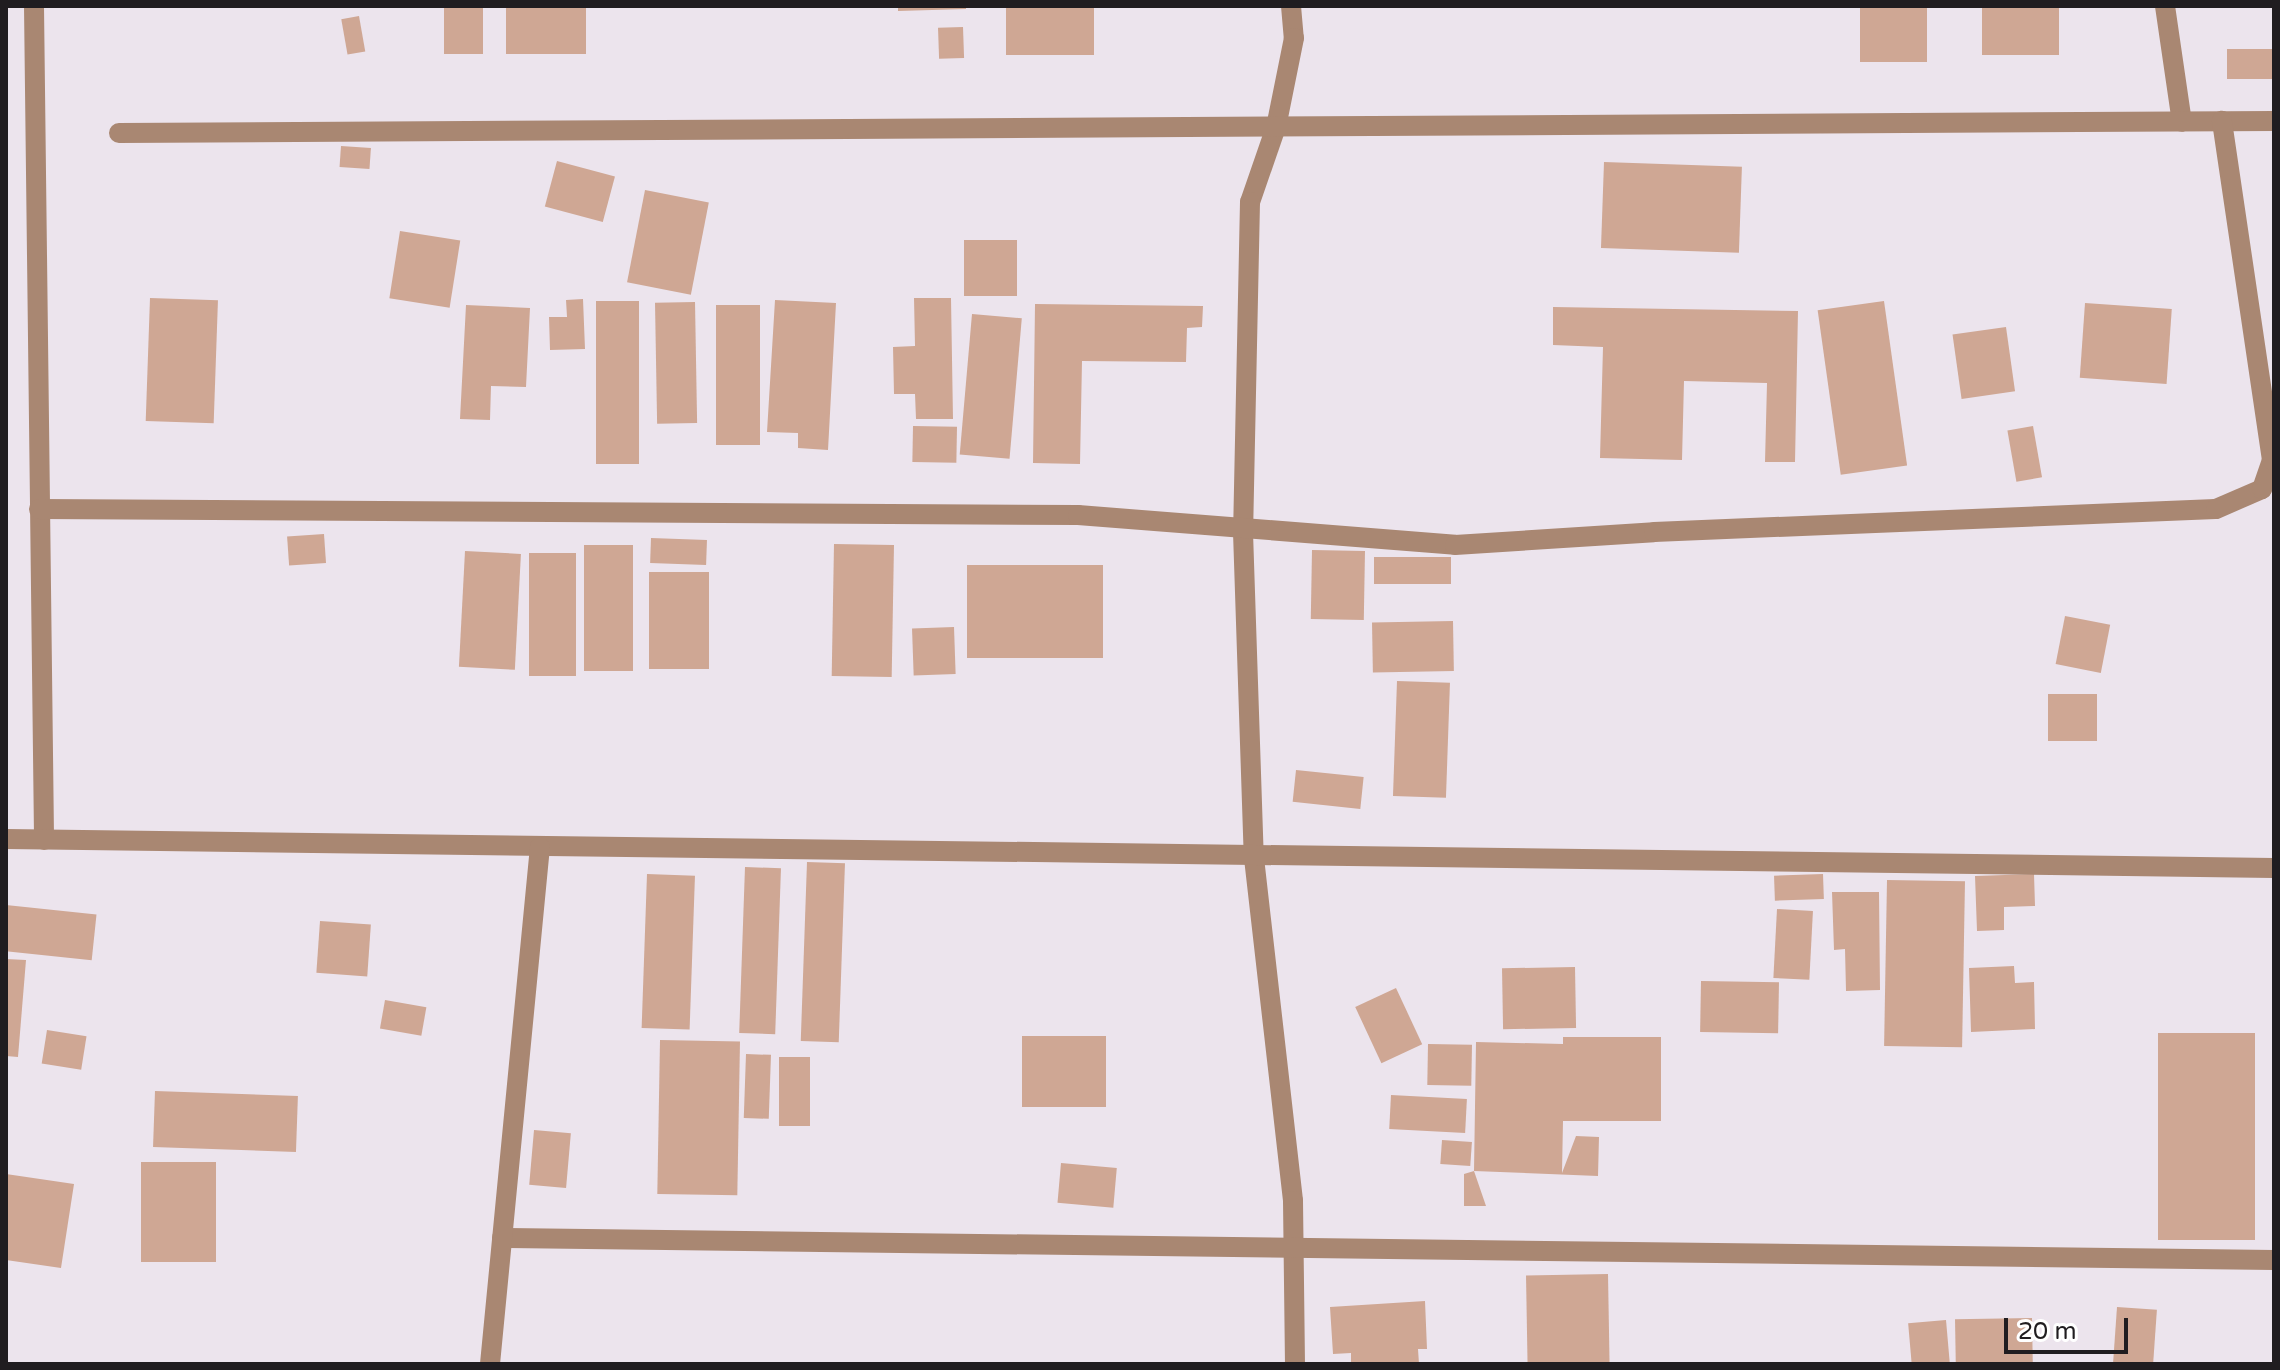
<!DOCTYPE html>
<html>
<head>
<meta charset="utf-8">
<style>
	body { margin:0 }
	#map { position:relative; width:2280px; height:1370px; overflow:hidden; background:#ece4ed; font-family:"Varela Round",sans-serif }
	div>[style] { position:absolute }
	.building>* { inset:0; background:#cfa794; transform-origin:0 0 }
	.street>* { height:20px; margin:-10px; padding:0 10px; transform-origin:10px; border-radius:10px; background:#a98772 }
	span { translate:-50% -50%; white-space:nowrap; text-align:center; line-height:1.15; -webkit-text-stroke:6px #fff; paint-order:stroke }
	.frame { position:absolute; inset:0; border:8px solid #201d20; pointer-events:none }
	.scale { position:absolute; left:2004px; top:1318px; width:124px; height:36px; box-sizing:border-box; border:4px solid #201d20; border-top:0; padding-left:10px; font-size:24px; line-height:28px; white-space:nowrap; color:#201d20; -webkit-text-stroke:6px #fff; paint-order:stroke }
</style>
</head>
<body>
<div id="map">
	<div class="building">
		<i style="left:444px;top:6px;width:39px;height:48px"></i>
		<i style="left:506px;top:6px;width:80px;height:48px"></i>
		<i style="clip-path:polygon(898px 6px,966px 6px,966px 9px,898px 11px)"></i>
		<i style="left:1006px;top:6px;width:88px;height:49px"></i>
		<i style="left:1860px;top:6px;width:67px;height:56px"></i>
		<i style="left:1982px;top:6px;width:77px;height:49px"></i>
		<i style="left:359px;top:16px;width:36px;height:18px;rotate:80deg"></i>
		<i style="left:963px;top:27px;width:31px;height:25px;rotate:88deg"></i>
		<i style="left:2227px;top:49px;width:47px;height:30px"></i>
		<i style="left:341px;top:146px;width:30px;height:21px;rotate:4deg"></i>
		<i style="left:557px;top:161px;width:60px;height:47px;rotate:15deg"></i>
		<i style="left:1604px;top:162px;width:138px;height:86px;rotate:2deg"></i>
		<i style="left:645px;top:190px;width:65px;height:94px;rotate:11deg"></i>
		<i style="left:400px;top:231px;width:61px;height:68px;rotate:9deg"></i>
		<i style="left:964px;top:240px;width:53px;height:56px"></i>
		<i style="left:150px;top:298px;width:68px;height:123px;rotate:2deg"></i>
		<i style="clip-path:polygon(914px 298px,951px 298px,953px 419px,916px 419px,915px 394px,894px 394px,893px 347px,915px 346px)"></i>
		<i style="clip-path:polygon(583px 299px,585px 349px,550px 350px,549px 317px,567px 317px,566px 300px)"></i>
		<i style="clip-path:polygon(775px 300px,836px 303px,828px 450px,798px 448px,798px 433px,767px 432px)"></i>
		<i style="left:596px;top:301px;width:43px;height:163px"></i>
		<i style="left:1884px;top:301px;width:166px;height:67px;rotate:82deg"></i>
		<i style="left:695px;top:302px;width:121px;height:40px;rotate:89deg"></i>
		<i style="left:2085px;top:303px;width:87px;height:75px;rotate:4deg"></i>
		<i style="clip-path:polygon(1035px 304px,1203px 306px,1202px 327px,1187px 328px,1186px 362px,1082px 361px,1080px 464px,1033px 463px)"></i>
		<i style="clip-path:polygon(466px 305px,530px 308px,526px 387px,491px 386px,490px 420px,460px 419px)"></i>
		<i style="left:716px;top:305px;width:44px;height:140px"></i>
		<i style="clip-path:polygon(1553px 307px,1798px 311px,1795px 462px,1765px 462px,1767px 383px,1684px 381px,1682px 460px,1600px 458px,1603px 347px,1553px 345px)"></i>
		<i style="left:972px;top:314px;width:50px;height:141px;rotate:5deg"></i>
		<i style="left:2006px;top:327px;width:65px;height:54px;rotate:82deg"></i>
		<i style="left:913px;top:426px;width:44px;height:36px;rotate:1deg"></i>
		<i style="left:2033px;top:426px;width:52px;height:26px;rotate:80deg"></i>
		<i style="left:324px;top:534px;width:29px;height:37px;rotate:86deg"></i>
		<i style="left:651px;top:538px;width:56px;height:25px;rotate:2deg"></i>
		<i style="left:834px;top:544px;width:60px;height:132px;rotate:1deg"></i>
		<i style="left:584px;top:545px;width:49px;height:126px"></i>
		<i style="left:1312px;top:550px;width:53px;height:69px;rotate:1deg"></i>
		<i style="left:465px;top:551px;width:56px;height:116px;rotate:3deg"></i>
		<i style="left:576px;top:553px;width:123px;height:47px;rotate:90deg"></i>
		<i style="left:1374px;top:557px;width:77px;height:27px"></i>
		<i style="left:967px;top:565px;width:136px;height:93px"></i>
		<i style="left:649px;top:572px;width:60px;height:97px"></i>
		<i style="left:2065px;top:616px;width:46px;height:49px;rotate:11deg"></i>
		<i style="left:1453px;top:621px;width:50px;height:81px;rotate:89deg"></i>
		<i style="left:954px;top:627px;width:47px;height:42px;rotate:88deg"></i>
		<i style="left:1397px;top:681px;width:53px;height:115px;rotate:2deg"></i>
		<i style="left:2048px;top:694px;width:49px;height:47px"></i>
		<i style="left:1296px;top:770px;width:68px;height:32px;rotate:6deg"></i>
		<i style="left:807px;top:862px;width:38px;height:179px;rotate:2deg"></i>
		<i style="left:745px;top:867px;width:36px;height:166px;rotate:2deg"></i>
		<i style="left:647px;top:874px;width:48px;height:154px;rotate:2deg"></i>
		<i style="left:1823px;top:874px;width:25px;height:49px;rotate:88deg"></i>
		<i style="clip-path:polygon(2034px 874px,2035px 906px,2004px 907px,2004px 930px,1977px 931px,1975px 876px)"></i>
		<i style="left:1887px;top:880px;width:78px;height:166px;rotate:1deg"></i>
		<i style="clip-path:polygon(1832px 892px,1879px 892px,1880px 990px,1846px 991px,1845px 949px,1834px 950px)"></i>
		<i style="left:6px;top:905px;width:91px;height:46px;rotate:6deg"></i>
		<i style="left:1777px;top:909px;width:36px;height:69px;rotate:3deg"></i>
		<i style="left:320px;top:921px;width:51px;height:52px;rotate:4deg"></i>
		<i style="clip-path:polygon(6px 959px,26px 960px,18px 1057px,6px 1056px)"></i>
		<i style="clip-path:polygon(2014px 966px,2015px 983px,2034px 982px,2035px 1029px,1971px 1032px,1969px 968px)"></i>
		<i style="left:1575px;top:967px;width:61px;height:73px;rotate:89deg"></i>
		<i style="left:1701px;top:981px;width:78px;height:51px;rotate:1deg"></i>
		<i style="left:1396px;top:988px;width:62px;height:45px;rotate:65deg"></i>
		<i style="left:385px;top:1000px;width:42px;height:29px;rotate:10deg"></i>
		<i style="left:47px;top:1030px;width:40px;height:34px;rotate:9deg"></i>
		<i style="left:2158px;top:1033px;width:97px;height:207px"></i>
		<i style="left:1106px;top:1036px;width:71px;height:84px;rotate:90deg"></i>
		<i style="clip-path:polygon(1563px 1037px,1661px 1037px,1661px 1121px,1563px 1121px,1562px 1173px,1576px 1136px,1599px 1137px,1598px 1176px,1474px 1171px,1476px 1042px,1563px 1044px)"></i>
		<i style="left:660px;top:1040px;width:80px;height:154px;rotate:1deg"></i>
		<i style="left:1428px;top:1044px;width:44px;height:41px;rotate:1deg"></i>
		<i style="left:746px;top:1054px;width:25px;height:64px;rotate:2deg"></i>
		<i style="left:779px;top:1057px;width:31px;height:69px"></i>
		<i style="left:155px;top:1091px;width:143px;height:56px;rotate:2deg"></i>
		<i style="left:1391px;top:1095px;width:76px;height:34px;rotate:3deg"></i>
		<i style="left:534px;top:1130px;width:37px;height:55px;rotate:5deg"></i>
		<i style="left:1442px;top:1140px;width:30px;height:24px;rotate:4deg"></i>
		<i style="left:141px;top:1162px;width:75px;height:100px"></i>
		<i style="left:1061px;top:1163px;width:56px;height:40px;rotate:5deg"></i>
		<i style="clip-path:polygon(1474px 1171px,1486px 1206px,1464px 1206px,1464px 1174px)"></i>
		<i style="clip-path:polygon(6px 1174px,74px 1184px,61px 1268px,6px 1260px)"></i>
		<i style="left:1608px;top:1274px;width:90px;height:82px;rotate:89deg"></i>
		<i style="clip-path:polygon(1425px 1301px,1427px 1349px,1418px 1349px,1419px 1364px,1351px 1364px,1351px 1353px,1333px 1354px,1330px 1307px)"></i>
		<i style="left:2117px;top:1307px;width:40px;height:57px;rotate:4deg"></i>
		<i style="left:2032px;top:1318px;width:46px;height:77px;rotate:89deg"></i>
		<i style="left:1946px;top:1320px;width:44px;height:38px;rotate:85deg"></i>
	</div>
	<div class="street">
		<i style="left:34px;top:6px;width:834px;rotate:89.31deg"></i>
		<i style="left:1291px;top:6px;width:32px;rotate:85deg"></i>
		<i style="left:1294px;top:38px;width:91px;rotate:101.4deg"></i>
		<i style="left:1276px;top:127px;width:79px;rotate:109.1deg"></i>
		<i style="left:1250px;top:202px;width:330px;rotate:91.2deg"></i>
		<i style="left:1243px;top:532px;width:326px;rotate:88.1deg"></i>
		<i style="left:1254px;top:858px;width:345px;rotate:83.5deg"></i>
		<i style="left:1293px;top:1201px;width:163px;rotate:89.3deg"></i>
		<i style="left:2165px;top:6px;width:117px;rotate:81.7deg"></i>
		<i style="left:119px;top:133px;width:2155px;rotate:-0.32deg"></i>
		<i style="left:39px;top:509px;width:1039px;rotate:0.33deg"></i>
		<i style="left:1078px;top:515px;width:378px;rotate:4.5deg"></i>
		<i style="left:1455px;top:545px;width:199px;rotate:-3.7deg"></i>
		<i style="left:1654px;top:532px;width:562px;rotate:-2.34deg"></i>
		<i style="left:2216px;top:509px;width:50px;rotate:-23.5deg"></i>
		<i style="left:2262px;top:489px;width:31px;rotate:-71deg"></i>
		<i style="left:2272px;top:460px;width:343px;rotate:-98.4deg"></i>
		<i style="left:6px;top:839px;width:2268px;rotate:0.73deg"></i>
		<i style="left:502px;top:1238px;width:1772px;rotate:0.71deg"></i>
		<i style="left:490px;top:1364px;width:519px;rotate:-84.48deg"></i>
	</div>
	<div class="frame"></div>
	<div class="scale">20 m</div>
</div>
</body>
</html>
